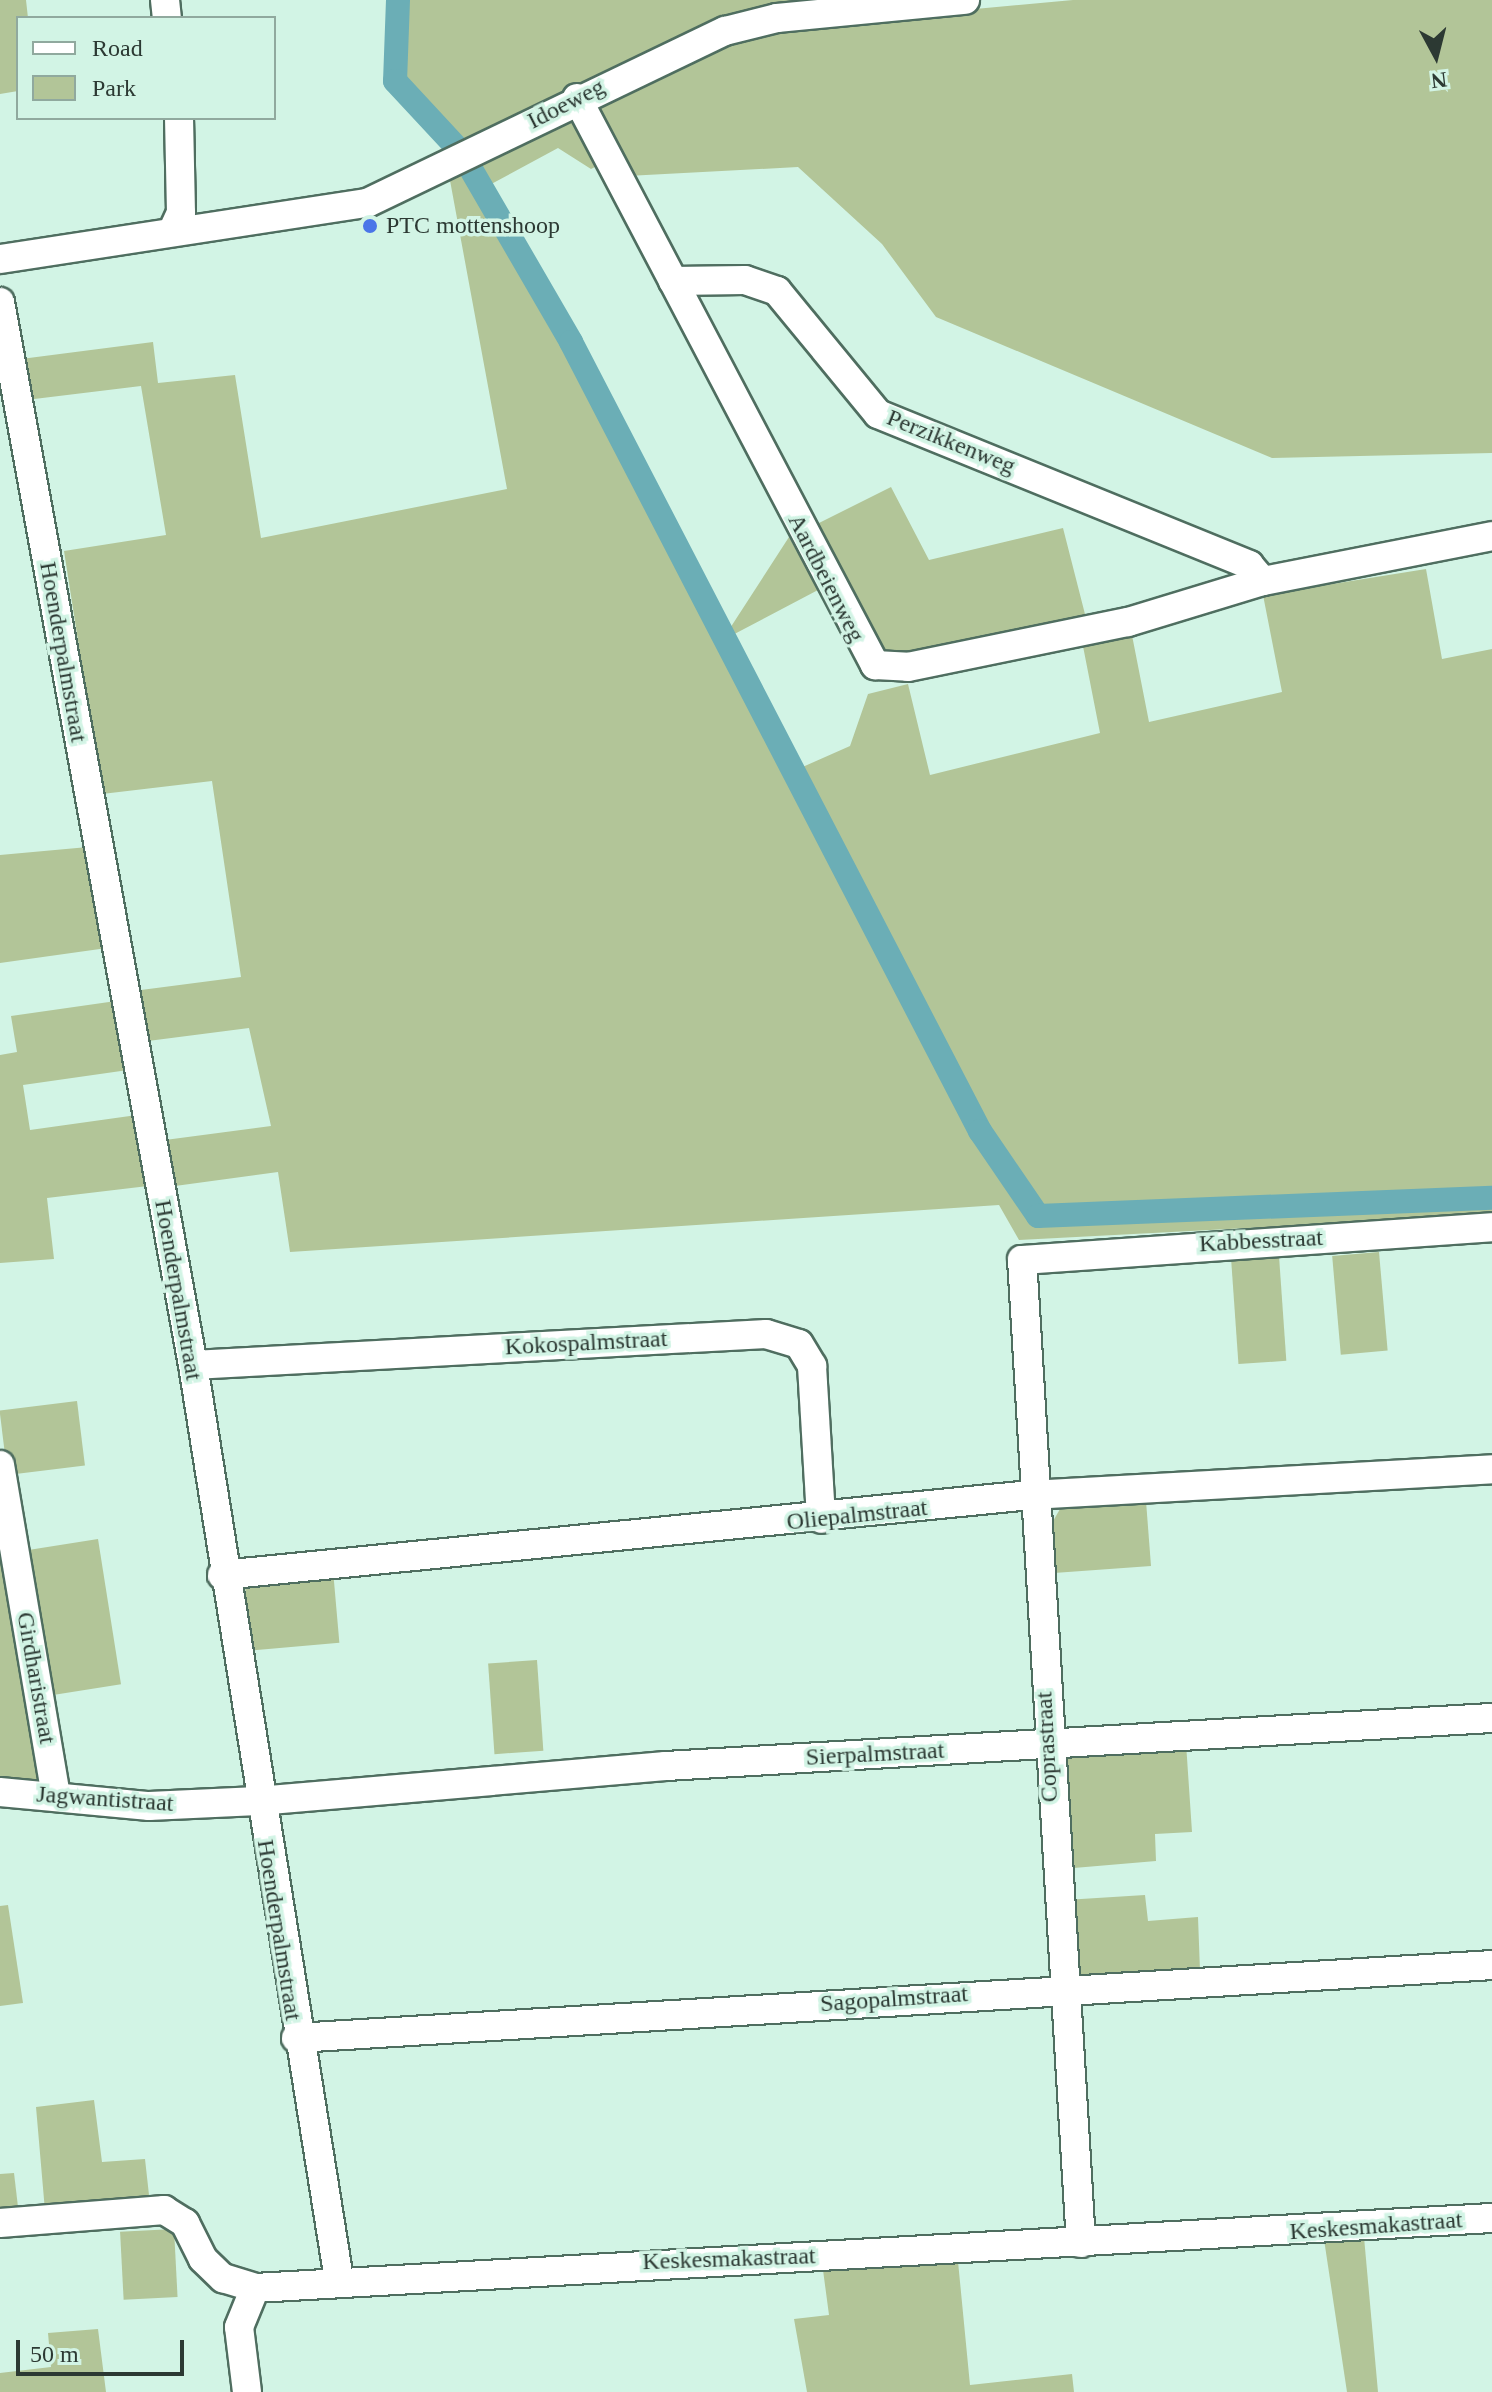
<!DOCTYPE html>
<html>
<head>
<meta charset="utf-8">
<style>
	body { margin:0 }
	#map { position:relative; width:1492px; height:2392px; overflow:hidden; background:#d2f4e5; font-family:Georgia,serif }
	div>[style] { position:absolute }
	.green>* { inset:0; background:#b2c598; transform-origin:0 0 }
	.canal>* { height:24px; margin:-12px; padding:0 12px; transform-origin:12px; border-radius:12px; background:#6baeb6 }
	.roads { filter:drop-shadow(2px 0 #4f6e60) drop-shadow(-2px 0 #4f6e60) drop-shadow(0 2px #4f6e60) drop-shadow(0 -2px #4f6e60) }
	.minor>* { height:28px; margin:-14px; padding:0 14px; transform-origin:14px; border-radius:14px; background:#fff }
	.dots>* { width:22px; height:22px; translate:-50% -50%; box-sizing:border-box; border:4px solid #d2f4e5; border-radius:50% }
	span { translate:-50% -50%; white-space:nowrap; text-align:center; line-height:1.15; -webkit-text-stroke:7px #d2f4e5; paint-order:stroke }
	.street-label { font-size:24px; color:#2c3933 }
	.poi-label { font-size:24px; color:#2c3933 }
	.left { translate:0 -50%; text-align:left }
	.legend { position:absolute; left:16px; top:16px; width:260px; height:104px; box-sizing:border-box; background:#d2f4e5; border:2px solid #90a99e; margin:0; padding:10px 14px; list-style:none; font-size:24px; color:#2c3933 }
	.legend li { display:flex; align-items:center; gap:16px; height:40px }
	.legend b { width:40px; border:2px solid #90a99e }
	.north { position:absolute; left:1396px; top:16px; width:80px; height:80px; -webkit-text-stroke:6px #d2f4e5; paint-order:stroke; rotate:173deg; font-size:22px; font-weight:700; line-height:32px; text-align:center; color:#2c3933 }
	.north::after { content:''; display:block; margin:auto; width:28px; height:36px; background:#2c3933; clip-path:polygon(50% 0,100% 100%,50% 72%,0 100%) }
	.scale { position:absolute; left:16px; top:2340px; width:168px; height:36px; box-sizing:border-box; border:4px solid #2c3933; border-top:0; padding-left:10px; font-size:24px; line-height:28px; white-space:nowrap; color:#2c3933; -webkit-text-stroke:6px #d2f4e5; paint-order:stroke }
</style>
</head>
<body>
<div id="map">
	<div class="green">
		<i style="clip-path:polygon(0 0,26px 0,28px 18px,18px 18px,18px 91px,0 94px)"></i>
		<i style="clip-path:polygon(398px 0,880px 0,802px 7px,461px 152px,395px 81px)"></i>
		<i style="clip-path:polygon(1073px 0,1492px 0,1492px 453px,1272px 458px,936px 317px,882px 244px,798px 167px,627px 176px,602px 133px,597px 106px,701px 48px,782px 27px)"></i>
		<i style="clip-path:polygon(571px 119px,585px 130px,599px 165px,591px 169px,558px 148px,482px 189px,723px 639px,789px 537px,818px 590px,723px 640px,789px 773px,850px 746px,868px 694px,908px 684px,930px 775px,1100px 733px,1081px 636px,1130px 625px,1149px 722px,1282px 692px,1263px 595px,1426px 569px,1442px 659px,1492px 649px,1492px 1215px,1019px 1240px,999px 1205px,290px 1252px,278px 1172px,175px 1186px,165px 1140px,271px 1126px,249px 1028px,148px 1041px,141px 990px,241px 977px,212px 781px,102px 794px,64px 551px,166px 535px,141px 386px,26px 400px,21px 359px,153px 342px,158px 383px,235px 375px,261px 538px,507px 489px,449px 175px)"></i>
		<i style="clip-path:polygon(891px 487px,929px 560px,1063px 528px,1087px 622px,882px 661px,809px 528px)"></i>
		<i style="clip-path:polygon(88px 847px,107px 948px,0 963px,0 855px)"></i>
		<i style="clip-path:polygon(116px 1001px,128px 1070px,23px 1085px,30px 1130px,137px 1115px,148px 1186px,47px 1198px,54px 1259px,0 1263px,0 1055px,17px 1052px,11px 1016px)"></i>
		<i style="left:1379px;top:1252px;width:99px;height:47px;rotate:85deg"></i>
		<i style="left:1279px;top:1256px;width:105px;height:48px;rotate:86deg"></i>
		<i style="left:77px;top:1401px;width:65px;height:78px;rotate:83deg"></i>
		<i style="clip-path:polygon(1146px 1501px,1151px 1566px,1054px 1573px,1052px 1523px,1060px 1509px)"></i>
		<i style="clip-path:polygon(0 1525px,40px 1776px,33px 1782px,0 1778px)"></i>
		<i style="left:98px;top:1539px;width:147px;height:80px;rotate:81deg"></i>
		<i style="left:333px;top:1570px;width:73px;height:89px;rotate:85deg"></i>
		<i style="left:537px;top:1660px;width:91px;height:49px;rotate:86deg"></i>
		<i style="clip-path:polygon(1186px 1743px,1192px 1832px,1155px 1834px,1156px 1861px,1062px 1869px,1066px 1757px)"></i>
		<i style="clip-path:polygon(1145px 1895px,1148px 1921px,1198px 1917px,1200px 1971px,1079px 1976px,1065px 1900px)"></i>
		<i style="clip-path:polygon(8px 1905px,23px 2003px,0 2006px,0 1906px)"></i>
		<i style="clip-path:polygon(94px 2100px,102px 2162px,145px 2159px,150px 2204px,45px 2211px,36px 2107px)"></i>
		<i style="clip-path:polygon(14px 2173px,18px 2207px,0 2209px,0 2174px)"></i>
		<i style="clip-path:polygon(1322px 2226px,1363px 2226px,1378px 2392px,1347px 2392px)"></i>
		<i style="left:174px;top:2229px;width:68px;height:54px;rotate:87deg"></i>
		<i style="clip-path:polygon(957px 2251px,970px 2385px,1072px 2374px,1074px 2392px,807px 2392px,794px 2319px,829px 2315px,821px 2255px)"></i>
		<i style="clip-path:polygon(98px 2329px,106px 2392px,0 2392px,0 2373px,51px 2367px,48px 2333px)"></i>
	</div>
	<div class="canal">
		<i style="left:398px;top:0;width:81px;rotate:92.1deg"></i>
		<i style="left:395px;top:81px;width:97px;rotate:47.1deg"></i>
		<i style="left:461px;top:152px;width:220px;rotate:59.9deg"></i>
		<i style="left:571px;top:342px;width:889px;rotate:62.6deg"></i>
		<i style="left:980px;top:1131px;width:103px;rotate:55.7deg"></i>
		<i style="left:1038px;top:1216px;width:454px;rotate:-2.3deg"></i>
	</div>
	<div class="roads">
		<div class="minor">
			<i style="left:165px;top:0;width:18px;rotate:84deg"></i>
			<i style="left:577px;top:98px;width:641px;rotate:62.27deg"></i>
			<i style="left:875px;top:665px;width:33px;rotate:3deg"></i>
			<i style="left:908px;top:667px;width:225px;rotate:-11.6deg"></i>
			<i style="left:1128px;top:622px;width:141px;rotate:-16.9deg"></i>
			<i style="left:1263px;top:581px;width:233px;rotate:-11.1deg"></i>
			<i style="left:173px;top:230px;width:19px;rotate:-65deg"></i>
			<i style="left:181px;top:213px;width:95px;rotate:-91.2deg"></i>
			<i style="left:0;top:259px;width:371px;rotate:-8.7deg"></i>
			<i style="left:367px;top:203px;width:397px;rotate:-25.7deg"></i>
			<i style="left:725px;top:31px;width:54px;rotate:-14deg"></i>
			<i style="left:777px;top:18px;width:189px;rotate:-5.5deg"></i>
			<i style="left:673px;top:281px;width:72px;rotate:-0.8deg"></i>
			<i style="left:745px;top:280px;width:34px;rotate:19deg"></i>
			<i style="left:777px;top:291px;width:159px;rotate:50.6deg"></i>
			<i style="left:878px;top:414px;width:401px;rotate:22.1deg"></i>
			<i style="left:1249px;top:565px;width:21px;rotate:49deg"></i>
			<i style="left:0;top:302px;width:1080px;rotate:79.71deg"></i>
			<i style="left:193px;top:1365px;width:927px;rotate:80.93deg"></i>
			<i style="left:193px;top:1365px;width:574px;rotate:-3.1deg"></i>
			<i style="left:766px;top:1334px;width:34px;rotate:17deg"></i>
			<i style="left:799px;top:1344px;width:26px;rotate:59deg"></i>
			<i style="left:812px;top:1366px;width:153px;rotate:86.6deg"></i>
			<i style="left:0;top:1465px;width:335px;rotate:80.4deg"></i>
			<i style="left:222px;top:1575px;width:813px;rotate:-5.65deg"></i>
			<i style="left:1031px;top:1495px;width:462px;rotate:-3.2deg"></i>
			<i style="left:0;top:1792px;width:150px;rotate:5.4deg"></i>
			<i style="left:149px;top:1806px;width:109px;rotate:-2.6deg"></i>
			<i style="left:258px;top:1801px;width:409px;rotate:-4.9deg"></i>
			<i style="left:666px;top:1766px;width:827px;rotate:-3.33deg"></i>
			<i style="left:296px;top:2038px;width:1198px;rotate:-3.49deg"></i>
			<i style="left:0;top:2223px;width:165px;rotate:-4.5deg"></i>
			<i style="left:164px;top:2210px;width:25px;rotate:32deg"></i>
			<i style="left:185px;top:2223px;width:40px;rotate:63.4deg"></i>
			<i style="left:203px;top:2259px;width:28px;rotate:44deg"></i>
			<i style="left:223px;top:2278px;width:34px;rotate:17deg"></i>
			<i style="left:255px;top:2288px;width:1239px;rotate:-3.24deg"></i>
			<i style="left:1081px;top:2243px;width:985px;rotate:-93.43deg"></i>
			<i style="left:1022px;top:1260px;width:471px;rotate:-4deg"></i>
			<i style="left:247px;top:2392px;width:65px;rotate:-97deg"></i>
			<i style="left:239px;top:2327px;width:42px;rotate:-67.7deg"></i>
		</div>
	</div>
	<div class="dots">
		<i style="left:370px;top:226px;background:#4a75e8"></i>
	</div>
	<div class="street-label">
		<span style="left:566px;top:104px;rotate:-27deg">Idoeweg</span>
		<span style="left:951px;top:442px;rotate:22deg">Perzikkenweg</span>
		<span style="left:826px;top:578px;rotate:63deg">Aardbeienweg</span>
		<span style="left:63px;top:652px;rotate:80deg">Hoenderpalmstraat</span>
		<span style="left:1261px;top:1241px;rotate:-3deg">Kabbesstraat</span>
		<span style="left:178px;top:1290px;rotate:80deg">Hoenderpalmstraat</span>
		<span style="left:586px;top:1343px;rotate:-3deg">Kokospalmstraat</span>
		<span style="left:857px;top:1515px;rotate:-6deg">Oliepalmstraat</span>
		<span style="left:36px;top:1678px;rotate:80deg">Girdharistraat</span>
		<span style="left:1047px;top:1747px;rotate:-93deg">Coprastraat</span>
		<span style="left:875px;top:1754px;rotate:-3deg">Sierpalmstraat</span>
		<span style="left:105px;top:1799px;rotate:4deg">Jagwantistraat</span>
		<span style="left:279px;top:1930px;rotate:81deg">Hoenderpalmstraat</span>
		<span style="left:894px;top:1999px;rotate:-4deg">Sagopalmstraat</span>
		<span style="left:1376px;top:2226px;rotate:-4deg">Keskesmakastraat</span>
		<span style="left:729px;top:2259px;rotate:-2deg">Keskesmakastraat</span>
	</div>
	<div class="poi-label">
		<span class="left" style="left:386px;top:226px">PTC mottenshoop</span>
	</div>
	<ul class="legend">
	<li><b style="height:10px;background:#fff"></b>Road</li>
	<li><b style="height:22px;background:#b2c598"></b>Park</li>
	</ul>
	<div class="north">N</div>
	<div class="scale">50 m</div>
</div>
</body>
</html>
